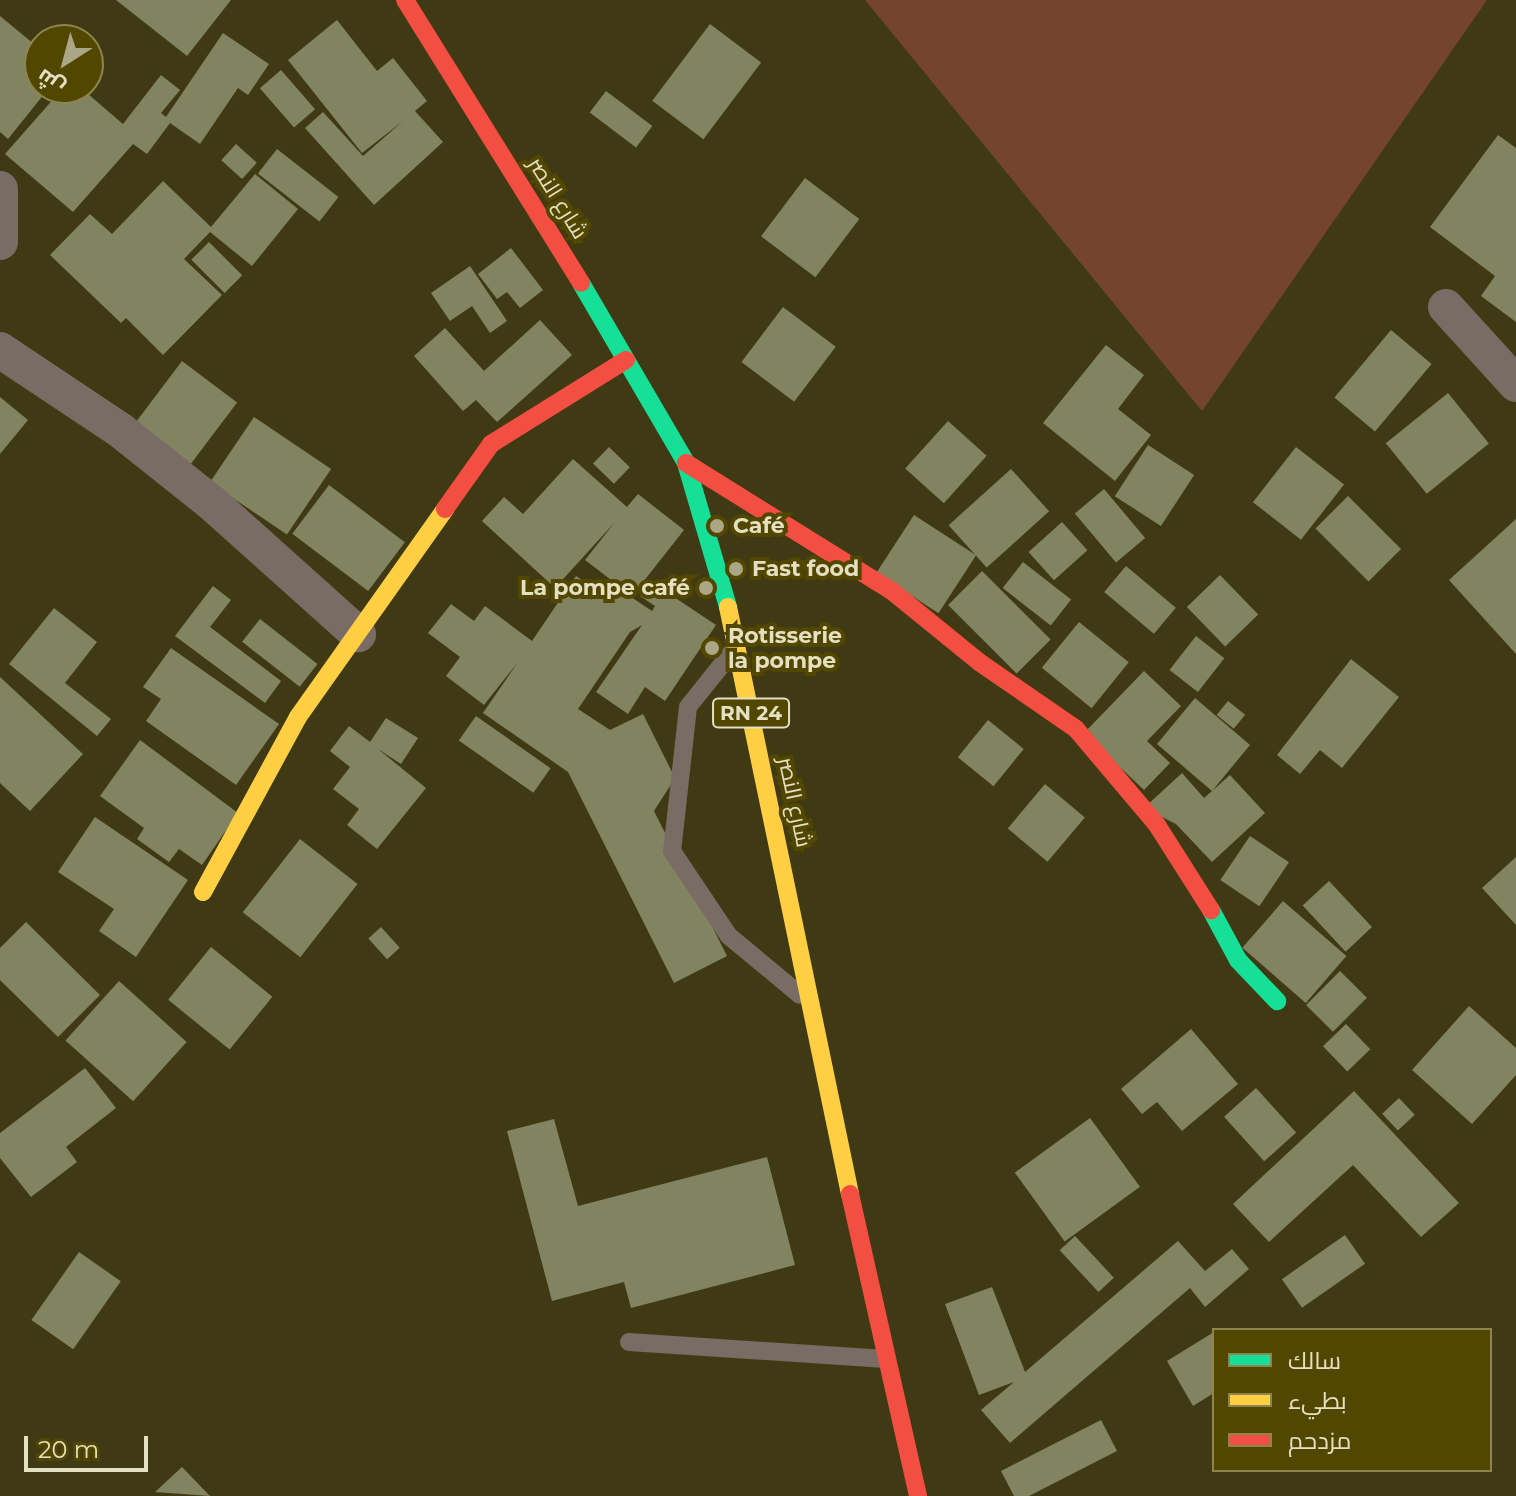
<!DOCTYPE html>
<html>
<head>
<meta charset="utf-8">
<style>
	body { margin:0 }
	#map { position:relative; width:1516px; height:1496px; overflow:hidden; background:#3f3a13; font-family:Montserrat,Cairo,sans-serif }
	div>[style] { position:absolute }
	.green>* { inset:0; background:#75442f }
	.building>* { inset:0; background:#828461; transform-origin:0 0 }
	.lane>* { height:18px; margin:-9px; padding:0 9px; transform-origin:9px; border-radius:9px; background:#796c64 }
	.street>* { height:36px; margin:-18px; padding:0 18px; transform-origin:18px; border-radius:18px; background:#796c64 }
	.fast>* { height:18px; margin:-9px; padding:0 9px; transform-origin:9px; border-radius:9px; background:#16e098 }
	.slow>* { height:18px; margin:-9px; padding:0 9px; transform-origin:9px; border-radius:9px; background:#ffcf43 }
	.jam>* { height:18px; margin:-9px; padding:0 9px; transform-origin:9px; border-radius:9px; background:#f24e42 }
	.dots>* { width:22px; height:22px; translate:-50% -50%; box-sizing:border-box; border:4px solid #524700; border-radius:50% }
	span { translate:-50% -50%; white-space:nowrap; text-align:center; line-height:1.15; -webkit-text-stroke:8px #524700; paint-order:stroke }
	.shield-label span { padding:2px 6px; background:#524700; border:2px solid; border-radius:6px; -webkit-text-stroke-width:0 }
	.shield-label { font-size:20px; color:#e5e0c2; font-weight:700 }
	.street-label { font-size:22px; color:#e5e0c2 }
	.poi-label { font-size:22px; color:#e5e0c2; font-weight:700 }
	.left { translate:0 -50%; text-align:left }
	.right { translate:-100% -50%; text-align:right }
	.legend { position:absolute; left:1212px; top:1328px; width:280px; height:144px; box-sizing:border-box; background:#524700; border:2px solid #8d844e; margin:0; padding:10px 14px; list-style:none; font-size:24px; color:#e5e0c2 }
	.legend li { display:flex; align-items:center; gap:16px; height:40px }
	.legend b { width:40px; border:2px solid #8d844e }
	.north { position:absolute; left:24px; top:24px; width:80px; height:80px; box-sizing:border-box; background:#524700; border:2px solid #8d844e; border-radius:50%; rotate:216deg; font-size:22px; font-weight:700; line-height:32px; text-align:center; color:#e5e0c2 }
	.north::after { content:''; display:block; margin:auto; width:28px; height:36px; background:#aba685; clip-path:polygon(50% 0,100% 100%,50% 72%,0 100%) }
	.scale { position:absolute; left:24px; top:1436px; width:124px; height:36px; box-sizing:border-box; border:4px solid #e5e0c2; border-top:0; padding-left:10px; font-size:24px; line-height:28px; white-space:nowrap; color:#e5e0c2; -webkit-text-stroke:6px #524700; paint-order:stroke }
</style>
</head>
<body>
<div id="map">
	<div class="green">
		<i style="clip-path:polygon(865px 0,1487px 0,1202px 411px)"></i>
	</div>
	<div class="building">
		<i style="clip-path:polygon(116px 0,231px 0,187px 56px)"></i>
		<i style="clip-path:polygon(0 16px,40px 49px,40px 88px,49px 88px,8px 139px,0 132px)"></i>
		<i style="clip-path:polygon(337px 20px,377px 71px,393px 58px,427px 101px,415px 111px,443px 142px,374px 205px,305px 128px,323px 112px,363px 156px,403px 121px,362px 153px,288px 60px)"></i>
		<i style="left:710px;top:24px;width:64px;height:96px;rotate:37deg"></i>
		<i style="clip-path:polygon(223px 33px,269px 64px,248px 95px,238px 88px,200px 144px,170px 123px,147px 154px,133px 144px,73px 212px,5px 154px,63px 88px,81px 88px,123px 124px,161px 75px,180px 90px,161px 113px,166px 117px)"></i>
		<i style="left:281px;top:70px;width:52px;height:28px;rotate:49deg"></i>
		<i style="left:606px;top:91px;width:58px;height:27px;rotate:37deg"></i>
		<i style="clip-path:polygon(1498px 135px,1516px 148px,1516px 322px,1481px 296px,1495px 276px,1430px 227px)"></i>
		<i style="left:236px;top:144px;width:28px;height:22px;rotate:42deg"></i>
		<i style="left:277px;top:149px;width:78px;height:31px;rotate:38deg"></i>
		<i style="clip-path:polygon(255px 174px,298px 209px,252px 266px,210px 232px,184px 259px,222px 295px,163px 355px,126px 318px,121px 323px,50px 255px,90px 214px,112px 234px,163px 181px,211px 227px)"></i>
		<i style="left:805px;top:178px;width:68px;height:73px;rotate:37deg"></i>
		<i style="left:209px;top:242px;width:47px;height:25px;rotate:45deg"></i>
		<i style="clip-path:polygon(511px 248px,543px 290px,520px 308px,507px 292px,497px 299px,478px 274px)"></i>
		<i style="clip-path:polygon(470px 266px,507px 321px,490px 333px,472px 306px,450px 321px,431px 293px)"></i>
		<i style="left:783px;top:307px;width:66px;height:69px;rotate:37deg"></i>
		<i style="clip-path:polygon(540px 320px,572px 355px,497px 422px,476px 400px,463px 411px,414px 356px,445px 328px,484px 371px)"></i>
		<i style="left:1391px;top:330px;width:53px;height:88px;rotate:40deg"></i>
		<i style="clip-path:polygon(1106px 345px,1144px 375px,1118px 409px,1151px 435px,1115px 481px,1043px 423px)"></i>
		<i style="left:182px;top:361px;width:69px;height:83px;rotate:37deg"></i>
		<i style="left:1448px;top:393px;width:65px;height:80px;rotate:51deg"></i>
		<i style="clip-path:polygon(0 397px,28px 420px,0 454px)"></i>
		<i style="left:254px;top:417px;width:93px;height:79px;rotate:34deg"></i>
		<i style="left:948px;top:421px;width:52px;height:64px;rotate:42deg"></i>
		<i style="left:1148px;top:445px;width:55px;height:61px;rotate:33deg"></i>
		<i style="left:609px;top:447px;width:29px;height:23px;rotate:44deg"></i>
		<i style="left:1296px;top:447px;width:61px;height:70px;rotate:38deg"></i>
		<i style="clip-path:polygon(573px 459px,627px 507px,638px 494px,684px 530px,632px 596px,585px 560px,615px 522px,555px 588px,482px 521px,504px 497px,523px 514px)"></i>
		<i style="left:1011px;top:469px;width:57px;height:84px;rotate:48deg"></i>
		<i style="left:329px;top:485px;width:95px;height:61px;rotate:37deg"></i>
		<i style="left:1104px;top:489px;width:64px;height:38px;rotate:50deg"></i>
		<i style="left:1348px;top:496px;width:75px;height:46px;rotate:45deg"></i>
		<i style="left:914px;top:515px;width:74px;height:69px;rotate:33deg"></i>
		<i style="clip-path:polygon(1516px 519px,1516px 654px,1449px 580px)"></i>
		<i style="left:1062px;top:522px;width:38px;height:45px;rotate:48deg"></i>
		<i style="left:1023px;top:562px;width:61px;height:33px;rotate:38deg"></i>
		<i style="left:1126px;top:566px;width:65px;height:34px;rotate:40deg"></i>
		<i style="left:982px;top:571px;width:97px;height:48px;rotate:45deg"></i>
		<i style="left:1220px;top:575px;width:55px;height:46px;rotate:46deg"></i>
		<i style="clip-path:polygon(576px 576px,599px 591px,613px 585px,652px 611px,655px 606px,640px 596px,650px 581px,716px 625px,665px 701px,645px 687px,628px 714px,596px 692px,642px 625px,630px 632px,578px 709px,610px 730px,643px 714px,675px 778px,654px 811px,727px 956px,674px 983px,568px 772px,483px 713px,518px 662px,484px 705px,446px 676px,460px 657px,428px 633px,451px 604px,474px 621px,485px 606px,532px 641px)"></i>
		<i style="clip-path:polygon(213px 586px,231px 600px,210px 627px,281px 681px,265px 703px,175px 636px)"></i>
		<i style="clip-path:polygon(54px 608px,97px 642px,65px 683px,111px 719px,97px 736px,9px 664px)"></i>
		<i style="left:260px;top:619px;width:73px;height:29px;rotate:38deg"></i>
		<i style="left:1079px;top:622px;width:64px;height:59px;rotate:39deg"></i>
		<i style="left:1196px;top:636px;width:36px;height:43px;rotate:38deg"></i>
		<i style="clip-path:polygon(171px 648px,279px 724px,236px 785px,146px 721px,161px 699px,143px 687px)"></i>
		<i style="clip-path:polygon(1351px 659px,1399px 697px,1342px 768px,1320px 750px,1300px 774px,1277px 755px)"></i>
		<i style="clip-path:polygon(1144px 671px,1181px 706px,1147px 741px,1170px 763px,1144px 790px,1084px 733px)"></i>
		<i style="clip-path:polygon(0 677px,83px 754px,30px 811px,0 783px)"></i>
		<i style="clip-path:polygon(1195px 698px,1250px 745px,1212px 791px,1230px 775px,1265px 813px,1212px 862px,1176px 824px,1144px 808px,1182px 773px,1204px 798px,1212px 791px,1157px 744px)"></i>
		<i style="left:1228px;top:701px;width:22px;height:18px;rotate:39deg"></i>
		<i style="left:476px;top:716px;width:91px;height:30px;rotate:35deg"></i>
		<i style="clip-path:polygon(386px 718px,418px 738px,401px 764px,378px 749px,426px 788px,377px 849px,347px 825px,359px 809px,333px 789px,350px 767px,330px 751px,349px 726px,370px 742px)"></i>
		<i style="left:988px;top:720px;width:46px;height:48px;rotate:39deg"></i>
		<i style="clip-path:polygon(140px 740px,238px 813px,202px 865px,179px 849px,169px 862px,137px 839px,144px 828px,100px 796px)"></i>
		<i style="left:1045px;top:784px;width:52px;height:58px;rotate:40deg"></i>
		<i style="clip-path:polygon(95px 817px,188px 880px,136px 957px,99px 931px,114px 909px,58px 872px)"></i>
		<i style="left:1250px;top:836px;width:47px;height:53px;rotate:34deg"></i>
		<i style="left:300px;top:839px;width:73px;height:93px;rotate:38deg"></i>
		<i style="clip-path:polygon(1516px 857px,1516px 925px,1482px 888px)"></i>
		<i style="left:1329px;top:881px;width:63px;height:36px;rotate:47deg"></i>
		<i style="left:1283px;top:901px;width:84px;height:62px;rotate:41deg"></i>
		<i style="clip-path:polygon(26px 922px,100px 995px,58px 1037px,0 980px,0 948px)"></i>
		<i style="left:381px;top:927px;width:28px;height:17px;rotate:48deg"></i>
		<i style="left:211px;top:947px;width:79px;height:68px;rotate:39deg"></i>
		<i style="left:1340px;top:971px;width:38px;height:48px;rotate:45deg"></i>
		<i style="left:119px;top:981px;width:91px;height:80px;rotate:42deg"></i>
		<i style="clip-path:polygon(1469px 1006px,1516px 1048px,1516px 1075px,1472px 1124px,1412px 1070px)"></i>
		<i style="left:1346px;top:1024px;width:35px;height:32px;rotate:46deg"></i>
		<i style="clip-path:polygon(1191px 1029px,1238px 1084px,1182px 1131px,1157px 1102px,1142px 1114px,1121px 1089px)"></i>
		<i style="clip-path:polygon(85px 1068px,116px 1108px,66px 1147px,77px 1162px,31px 1197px,0 1158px,0 1133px)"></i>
		<i style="left:1256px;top:1088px;width:60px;height:43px;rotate:48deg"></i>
		<i style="clip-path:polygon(1354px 1091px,1459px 1203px,1421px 1237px,1353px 1165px,1269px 1242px,1233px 1204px)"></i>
		<i style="left:1399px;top:1098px;width:23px;height:23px;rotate:47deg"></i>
		<i style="left:1090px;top:1118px;width:85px;height:93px;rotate:54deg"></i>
		<i style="clip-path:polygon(554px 1119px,578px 1206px,767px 1157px,795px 1265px,631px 1308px,624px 1282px,552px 1301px,507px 1131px)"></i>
		<i style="left:1345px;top:1235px;width:35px;height:77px;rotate:55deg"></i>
		<i style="left:1075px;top:1236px;width:57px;height:21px;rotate:47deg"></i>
		<i style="clip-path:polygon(1178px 1241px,1205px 1271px,1232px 1249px,1249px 1269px,1205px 1307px,1190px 1288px,1010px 1443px,981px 1410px,1014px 1382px,979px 1395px,945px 1304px,992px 1287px,1025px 1372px)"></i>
		<i style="left:79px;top:1252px;width:51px;height:83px;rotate:35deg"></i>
		<i style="clip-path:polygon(1214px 1332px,1214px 1393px,1193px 1406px,1167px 1361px)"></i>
		<i style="clip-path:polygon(1101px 1420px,1117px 1451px,1029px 1496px,1014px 1496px,1001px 1471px)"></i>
		<i style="clip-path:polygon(182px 1467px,210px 1496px,155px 1492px)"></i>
	</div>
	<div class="lane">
		<i style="left:732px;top:652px;width:70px;rotate:128.7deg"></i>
		<i style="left:688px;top:707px;width:145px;rotate:96.3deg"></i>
		<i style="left:672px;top:851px;width:102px;rotate:56.2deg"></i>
		<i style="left:729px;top:936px;width:92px;rotate:39.7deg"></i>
		<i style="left:629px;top:1342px;width:257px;rotate:3.8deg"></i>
	</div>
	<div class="street">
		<i style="left:0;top:189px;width:53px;rotate:90deg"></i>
		<i style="left:1446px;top:307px;width:104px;rotate:47.7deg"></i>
		<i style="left:0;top:350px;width:144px;rotate:33.7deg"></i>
		<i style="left:120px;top:430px;width:119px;rotate:38.5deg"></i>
		<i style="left:213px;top:504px;width:195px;rotate:41.9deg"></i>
	</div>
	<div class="fast">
		<i style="left:581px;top:283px;width:208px;rotate:59.7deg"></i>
		<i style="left:686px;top:463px;width:150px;rotate:73.7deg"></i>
		<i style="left:1211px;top:910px;width:57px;rotate:61.6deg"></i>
		<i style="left:1238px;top:960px;width:57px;rotate:46.4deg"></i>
	</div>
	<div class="slow">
		<i style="left:728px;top:607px;width:600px;rotate:78.26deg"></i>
		<i style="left:203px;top:892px;width:199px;rotate:-61.5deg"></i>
		<i style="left:298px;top:717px;width:255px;rotate:-54.7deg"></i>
	</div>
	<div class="jam">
		<i style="left:405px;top:0;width:333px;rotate:58.1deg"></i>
		<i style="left:686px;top:463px;width:244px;rotate:31.9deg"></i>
		<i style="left:893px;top:592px;width:111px;rotate:39.1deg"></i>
		<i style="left:979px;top:662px;width:118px;rotate:34.6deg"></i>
		<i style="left:1076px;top:729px;width:126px;rotate:49.8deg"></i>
		<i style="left:1157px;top:825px;width:101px;rotate:57.6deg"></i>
		<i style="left:445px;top:509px;width:80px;rotate:-54.7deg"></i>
		<i style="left:491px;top:444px;width:159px;rotate:-31.9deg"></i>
		<i style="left:850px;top:1194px;width:310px;rotate:77.3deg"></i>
	</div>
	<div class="dots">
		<i style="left:717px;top:526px;background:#aba685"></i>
		<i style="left:736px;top:569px;background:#aba685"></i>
		<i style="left:706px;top:588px;background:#aba685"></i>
		<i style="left:712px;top:648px;background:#aba685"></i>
	</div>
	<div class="shield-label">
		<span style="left:751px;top:713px">RN 24</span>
	</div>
	<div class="street-label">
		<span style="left:558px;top:198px;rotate:58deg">شارع النصر</span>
		<span style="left:795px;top:802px;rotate:78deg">شارع النصر</span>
	</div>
	<div class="poi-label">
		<span class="left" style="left:733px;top:526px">Café</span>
		<span class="left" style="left:752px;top:569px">Fast food</span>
		<span class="right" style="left:690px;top:588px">La pompe café</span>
		<span class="left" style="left:728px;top:648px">Rotisserie<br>la pompe</span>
	</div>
	<ul class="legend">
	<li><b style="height:10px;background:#16e098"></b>سالك</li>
	<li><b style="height:10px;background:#ffcf43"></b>بطيء</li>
	<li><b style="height:10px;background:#f24e42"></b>مزدحم</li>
	</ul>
	<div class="north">ش</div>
	<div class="scale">20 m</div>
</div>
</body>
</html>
